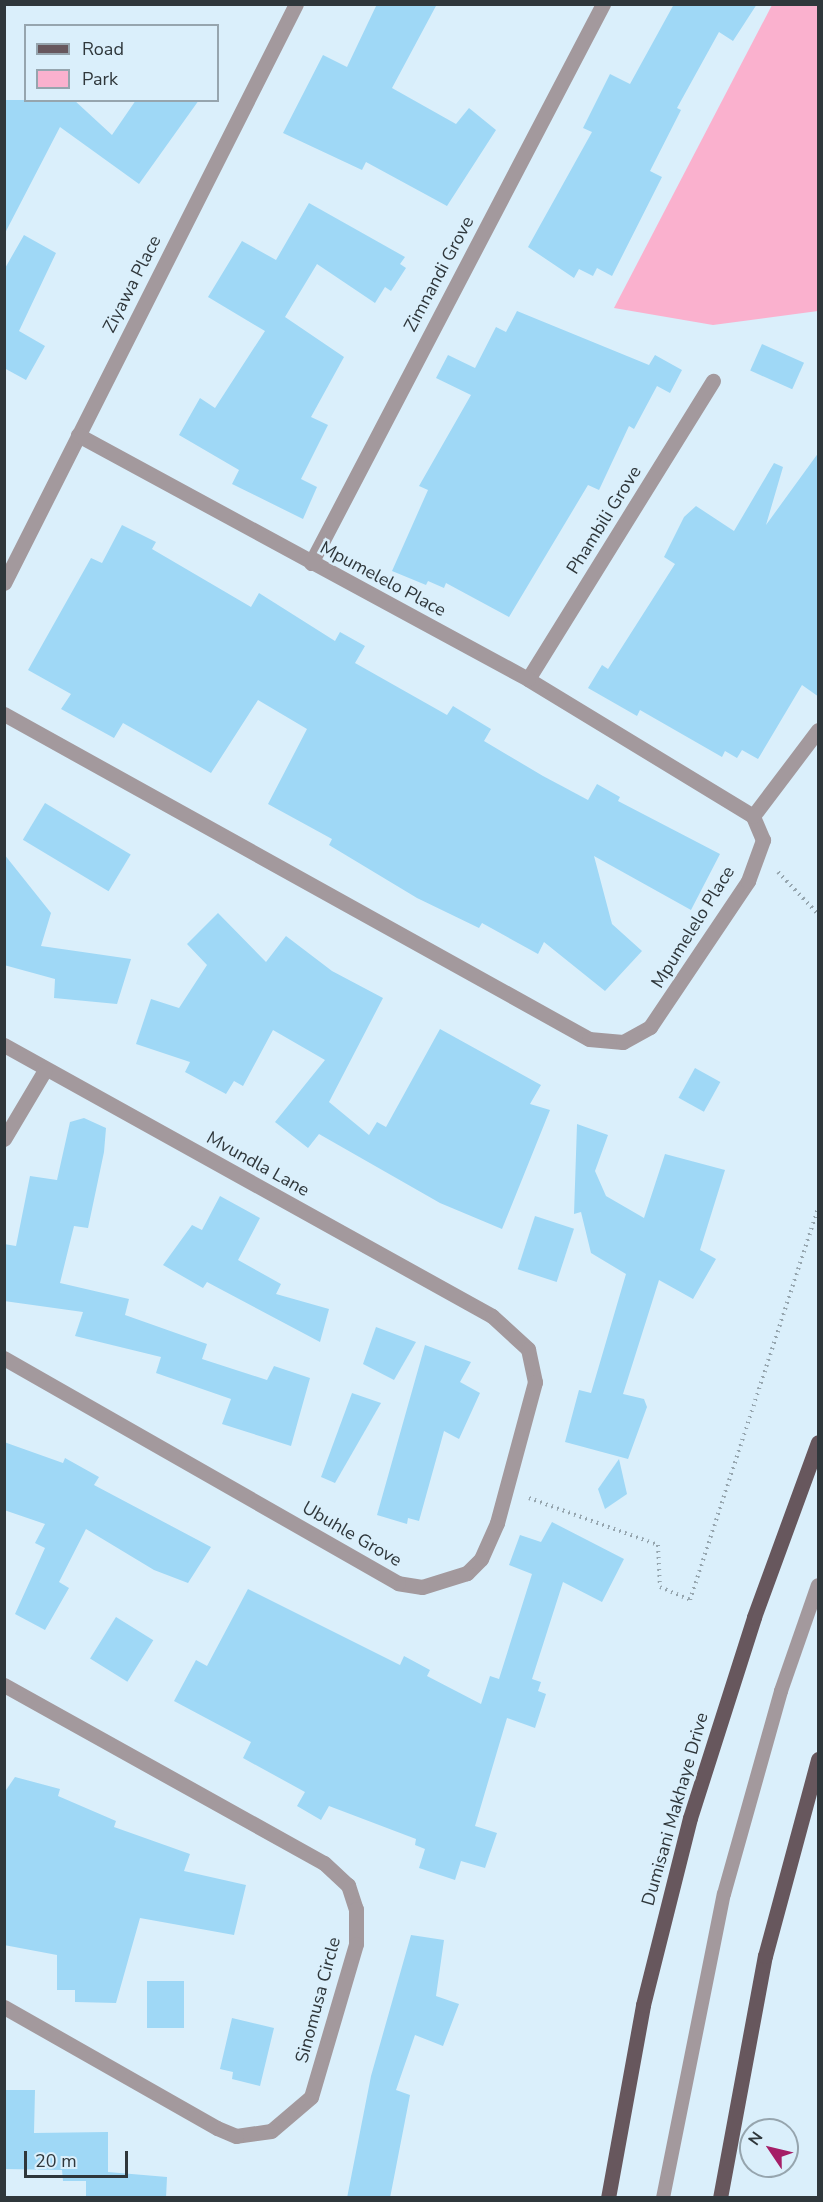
<!DOCTYPE html>
<html>
<head>
<meta charset="utf-8">
<style>
	body { margin:0 }
	#map { position:relative; width:823px; height:2202px; overflow:hidden; background:#daeffb; font-family:"Nunito Sans",sans-serif }
	div>[style] { position:absolute }
	.green>* { inset:0; background:#fab1ce }
	.building>* { inset:0; background:#9fd8f6; transform-origin:0 0 }
	.path>* { height:4px; margin-top:-2px; transform-origin:0; background:repeating-linear-gradient(90deg,#96a6af 0 1.5px,transparent 0 6px) }
	.lane>* { height:14px; margin:-7px; padding:0 7px; transform-origin:7px; border-radius:7px; background:#a3999d }
	.street>* { height:15px; margin:-7.5px; padding:0 7.5px; transform-origin:7.5px; border-radius:7.5px; background:#a3999d }
	.primary>* { height:15px; margin:-7.5px; padding:0 7.5px; transform-origin:7.5px; border-radius:7.5px; background:#67575d }
	span { translate:-50% -50%; white-space:nowrap; text-align:center; line-height:1.15; -webkit-text-stroke:5px #daeffb; paint-order:stroke }
	.street-label { font-size:18px; color:#2f373b }
	.frame { position:absolute; inset:0; border:6px solid #2f373b; pointer-events:none }
	.legend { position:absolute; left:24px; top:24px; width:195px; height:78px; box-sizing:border-box; background:#daeffb; border:2px solid #96a5ae; margin:0; padding:8px 10px; list-style:none; font-size:18px; color:#2f373b }
	.legend li { display:flex; align-items:center; gap:12px; height:30px }
	.legend b { width:30px; border:2px solid #96a5ae }
	.north { position:absolute; left:739px; top:2118px; width:60px; height:60px; box-sizing:border-box; background:#daeffb; border:2px solid #96a5ae; border-radius:50%; rotate:305deg; font-size:16px; font-weight:700; line-height:24px; text-align:center; color:#2f373b }
	.north::after { content:''; display:block; margin:auto; width:21px; height:27px; background:#a51e67; clip-path:polygon(50% 0,100% 100%,50% 72%,0 100%) }
	.scale { position:absolute; left:24px; top:2151px; width:104px; height:27px; box-sizing:border-box; border:3px solid #2f373b; border-top:0; padding-left:8px; font-size:18px; line-height:21px; white-space:nowrap; color:#2f373b; -webkit-text-stroke:4px #daeffb; paint-order:stroke }
</style>
</head>
<body>
<div id="map">
	<div class="green">
		<i style="clip-path:polygon(772px 5px,818px 5px,818px 311px,713px 325px,614px 308px)"></i>
	</div>
	<div class="building">
		<i style="clip-path:polygon(377px 4px,437px 4px,392px 88px,456px 124px,469px 108px,496px 130px,447px 206px,366px 162px,362px 170px,283px 133px,323px 55px,347px 67px)"></i>
		<i style="clip-path:polygon(674px 4px,757px 4px,733px 41px,719px 32px,677px 108px,681px 110px,650px 171px,662px 177px,612px 276px,597px 268px,593px 276px,579px 269px,574px 278px,528px 247px,592px 132px,583px 128px,610px 74px,630px 84px)"></i>
		<i style="clip-path:polygon(4px 100px,74px 100px,112px 135px,136px 100px,199px 100px,139px 184px,60px 127px,4px 235px)"></i>
		<i style="clip-path:polygon(309px 203px,405px 257px,400px 264px,406px 268px,391px 291px,385px 287px,375px 303px,317px 264px,285px 317px,344px 357px,311px 417px,328px 425px,301px 479px,317px 487px,303px 519px,232px 484px,239px 470px,179px 435px,200px 398px,215px 408px,265px 331px,208px 297px,242px 241px,276px 260px)"></i>
		<i style="clip-path:polygon(24px 235px,56px 253px,19px 331px,45px 346px,26px 380px,4px 368px,4px 270px)"></i>
		<i style="clip-path:polygon(517px 311px,649px 365px,655px 355px,682px 370px,670px 393px,657px 386px,634px 429px,629px 426px,599px 490px,588px 485px,509px 617px,446px 583px,444px 588px,428px 581px,426px 585px,392px 571px,428px 490px,419px 486px,471px 395px,436px 378px,448px 355px,475px 368px,496px 327px,506px 332px)"></i>
		<i style="left:762px;top:344px;width:46px;height:29px;rotate:24deg"></i>
		<i style="clip-path:polygon(819px 452px,819px 697px,802px 685px,758px 759px,742px 750px,737px 758px,725px 751px,722px 757px,640px 710px,637px 716px,588px 688px,602px 665px,608px 669px,675px 564px,664px 557px,684px 517px,696px 506px,734px 531px,774px 463px,783px 467px,766px 525px)"></i>
		<i style="clip-path:polygon(122px 525px,156px 542px,152px 549px,251px 607px,259px 593px,335px 641px,340px 632px,365px 646px,355px 663px,447px 715px,453px 706px,491px 729px,484px 741px,543px 776px,588px 800px,597px 784px,620px 797px,618px 801px,720px 854px,691px 910px,594px 856px,612px 924px,642px 951px,605px 991px,544px 942px,538px 954px,482px 923px,479px 928px,417px 898px,329px 845px,332px 839px,268px 804px,307px 729px,258px 700px,211px 773px,123px 723px,114px 738px,61px 709px,71px 694px,28px 670px,91px 558px,102px 563px)"></i>
		<i style="left:45px;top:803px;width:100px;height:43px;rotate:31deg"></i>
		<i style="clip-path:polygon(4px 854px,51px 913px,41px 946px,131px 959px,117px 1004px,54px 998px,55px 979px,4px 965px)"></i>
		<i style="clip-path:polygon(218px 913px,266px 962px,286px 936px,332px 971px,383px 998px,329px 1102px,369px 1135px,377px 1122px,386px 1127px,440px 1029px,541px 1085px,530px 1104px,550px 1110px,502px 1229px,440px 1203px,319px 1134px,308px 1148px,275px 1122px,325px 1060px,273px 1030px,243px 1086px,234px 1081px,226px 1094px,185px 1072px,190px 1062px,136px 1044px,151px 999px,179px 1008px,207px 965px,187px 944px)"></i>
		<i style="left:695px;top:1068px;width:29px;height:34px;rotate:29deg"></i>
		<i style="clip-path:polygon(84px 1118px,106px 1128px,104px 1152px,88px 1228px,74px 1226px,60px 1283px,129px 1299px,125px 1315px,207px 1344px,202px 1359px,267px 1380px,274px 1366px,310px 1378px,291px 1446px,222px 1424px,231px 1399px,156px 1373px,161px 1357px,75px 1336px,83px 1312px,4px 1301px,4px 1244px,16px 1246px,30px 1176px,57px 1180px,70px 1122px)"></i>
		<i style="clip-path:polygon(577px 1124px,608px 1135px,595px 1171px,606px 1196px,644px 1218px,665px 1154px,725px 1170px,700px 1250px,716px 1259px,693px 1299px,659px 1280px,623px 1394px,644px 1399px,647px 1407px,628px 1459px,565px 1442px,579px 1390px,591px 1393px,626px 1274px,591px 1253px,581px 1212px,574px 1214px)"></i>
		<i style="clip-path:polygon(220px 1196px,260px 1218px,238px 1260px,281px 1284px,276px 1294px,329px 1309px,320px 1342px,207px 1282px,203px 1288px,163px 1265px,192px 1225px,202px 1230px)"></i>
		<i style="left:535px;top:1216px;width:41px;height:56px;rotate:18deg"></i>
		<i style="clip-path:polygon(376px 1327px,416px 1342px,394px 1380px,363px 1364px)"></i>
		<i style="clip-path:polygon(425px 1345px,471px 1362px,460px 1382px,480px 1393px,459px 1439px,444px 1431px,419px 1521px,408px 1518px,407px 1524px,377px 1515px)"></i>
		<i style="clip-path:polygon(352px 1393px,381px 1403px,335px 1483px,321px 1477px)"></i>
		<i style="clip-path:polygon(4px 1442px,63px 1463px,65px 1458px,99px 1477px,94px 1485px,211px 1547px,188px 1583px,154px 1570px,86px 1529px,59px 1582px,69px 1588px,45px 1630px,15px 1614px,45px 1548px,35px 1543px,45px 1524px,4px 1510px)"></i>
		<i style="clip-path:polygon(619px 1459px,627px 1494px,605px 1509px,598px 1489px)"></i>
		<i style="clip-path:polygon(552px 1522px,624px 1559px,602px 1602px,563px 1582px,532px 1679px,541px 1682px,538px 1691px,546px 1694px,535px 1728px,507px 1718px,475px 1826px,497px 1833px,485px 1868px,461px 1861px,455px 1880px,419px 1868px,425px 1849px,415px 1845px,416px 1839px,329px 1806px,321px 1820px,297px 1806px,305px 1792px,243px 1758px,251px 1742px,174px 1701px,196px 1660px,207px 1666px,248px 1589px,400px 1665px,404px 1656px,430px 1670px,427px 1676px,481px 1704px,490px 1676px,499px 1679px,532px 1574px,509px 1565px,520px 1535px,541px 1542px)"></i>
		<i style="left:116px;top:1617px;width:44px;height:49px;rotate:32deg"></i>
		<i style="clip-path:polygon(15px 1777px,60px 1789px,58px 1796px,116px 1821px,114px 1827px,190px 1854px,184px 1871px,246px 1885px,234px 1935px,140px 1918px,116px 2003px,75px 2002px,75px 1990px,57px 1990px,57px 1955px,4px 1945px,4px 1793px)"></i>
		<i style="clip-path:polygon(411px 1935px,444px 1940px,436px 1996px,459px 2004px,443px 2046px,415px 2035px,396px 2090px,410px 2095px,390px 2198px,347px 2198px,371px 2076px)"></i>
		<i style="left:184px;top:1981px;width:47px;height:37px;rotate:90deg"></i>
		<i style="clip-path:polygon(232px 2018px,274px 2028px,260px 2086px,232px 2079px,233px 2072px,220px 2069px)"></i>
		<i style="clip-path:polygon(4px 2090px,35px 2090px,34px 2133px,108px 2132px,108px 2172px,167px 2177px,166px 2198px,86px 2198px,86px 2181px,63px 2181px,62px 2170px,4px 2169px)"></i>
	</div>
	<div class="path">
		<i style="left:778px;top:872px;width:58px;rotate:46.4deg"></i>
		<i style="left:529px;top:1498px;width:137px;rotate:20deg"></i>
		<i style="left:658px;top:1545px;width:42px;rotate:87.3deg"></i>
		<i style="left:660px;top:1587px;width:33px;rotate:23deg"></i>
		<i style="left:690px;top:1600px;width:412px;rotate:-71.9deg"></i>
	</div>
	<div class="lane">
		<i style="left:663px;top:2198px;width:310px;rotate:-78.7deg"></i>
		<i style="left:724px;top:1894px;width:211px;rotate:-74.3deg"></i>
		<i style="left:781px;top:1691px;width:112px;rotate:-70.8deg"></i>
	</div>
	<div class="street">
		<i style="left:311px;top:563px;width:631px;rotate:-62.42deg"></i>
		<i style="left:4px;top:583px;width:648px;rotate:-63.24deg"></i>
		<i style="left:528px;top:679px;width:351px;rotate:-58.2deg"></i>
		<i style="left:4px;top:714px;width:669px;rotate:29.05deg"></i>
		<i style="left:589px;top:1039px;width:34px;rotate:5deg"></i>
		<i style="left:623px;top:1042px;width:31px;rotate:-29deg"></i>
		<i style="left:650px;top:1027px;width:176px;rotate:-56.1deg"></i>
		<i style="left:748px;top:881px;width:44px;rotate:-69.9deg"></i>
		<i style="left:763px;top:840px;width:26px;rotate:-113deg"></i>
		<i style="left:753px;top:816px;width:263px;rotate:-148.7deg"></i>
		<i style="left:528px;top:679px;width:512px;rotate:-151.53deg"></i>
		<i style="left:753px;top:816px;width:108px;rotate:-52.9deg"></i>
		<i style="left:4px;top:1045px;width:558px;rotate:29.04deg"></i>
		<i style="left:492px;top:1316px;width:49px;rotate:42.5deg"></i>
		<i style="left:528px;top:1349px;width:34px;rotate:78deg"></i>
		<i style="left:535px;top:1382px;width:146px;rotate:105.1deg"></i>
		<i style="left:497px;top:1523px;width:39px;rotate:114deg"></i>
		<i style="left:481px;top:1559px;width:20px;rotate:135deg"></i>
		<i style="left:467px;top:1573px;width:47px;rotate:162.7deg"></i>
		<i style="left:422px;top:1587px;width:24px;rotate:-171deg"></i>
		<i style="left:398px;top:1583px;width:454px;rotate:-150.3deg"></i>
		<i style="left:4px;top:1139px;width:80px;rotate:-59.3deg"></i>
		<i style="left:4px;top:1685px;width:366px;rotate:29.1deg"></i>
		<i style="left:324px;top:1863px;width:33px;rotate:43deg"></i>
		<i style="left:348px;top:1885px;width:25px;rotate:72deg"></i>
		<i style="left:356px;top:1909px;width:35px;rotate:90deg"></i>
		<i style="left:356px;top:1944px;width:159px;rotate:106.4deg"></i>
		<i style="left:311px;top:2097px;width:52px;rotate:139.6deg"></i>
		<i style="left:271px;top:2131px;width:35px;rotate:172deg"></i>
		<i style="left:236px;top:2136px;width:21px;rotate:-157deg"></i>
		<i style="left:217px;top:2128px;width:245px;rotate:-150.4deg"></i>
	</div>
	<div class="primary">
		<i style="left:608px;top:2198px;width:196px;rotate:-79.7deg"></i>
		<i style="left:643px;top:2005px;width:193px;rotate:-75.9deg"></i>
		<i style="left:690px;top:1818px;width:211px;rotate:-72.3deg"></i>
		<i style="left:754px;top:1617px;width:186px;rotate:-69.9deg"></i>
		<i style="left:720px;top:2198px;width:246px;rotate:-79.5deg"></i>
		<i style="left:765px;top:1956px;width:204px;rotate:-74.9deg"></i>
	</div>
	<div class="street-label">
		<span style="left:439px;top:274px;rotate:-62deg">Zimnandi Grove</span>
		<span style="left:132px;top:284px;rotate:-63deg">Ziyawa Place</span>
		<span style="left:604px;top:520px;rotate:-58deg">Phambili Grove</span>
		<span style="left:383px;top:579px;rotate:28deg">Mpumelelo Place</span>
		<span style="left:693px;top:927px;rotate:-58deg">Mpumelelo Place</span>
		<span style="left:258px;top:1164px;rotate:29deg">Mvundla Lane</span>
		<span style="left:352px;top:1534px;rotate:30deg">Ubuhle Grove</span>
		<span style="left:675px;top:1809px;rotate:-74deg">Dumisani Makhaye Drive</span>
		<span style="left:318px;top:2000px;rotate:-75deg">Sinomusa Circle</span>
	</div>
	<div class="frame"></div>
	<ul class="legend">
	<li><b style="height:8px;background:#67575d"></b>Road</li>
	<li><b style="height:16px;background:#fab1ce"></b>Park</li>
	</ul>
	<div class="north">N</div>
	<div class="scale">20 m</div>
</div>
</body>
</html>
